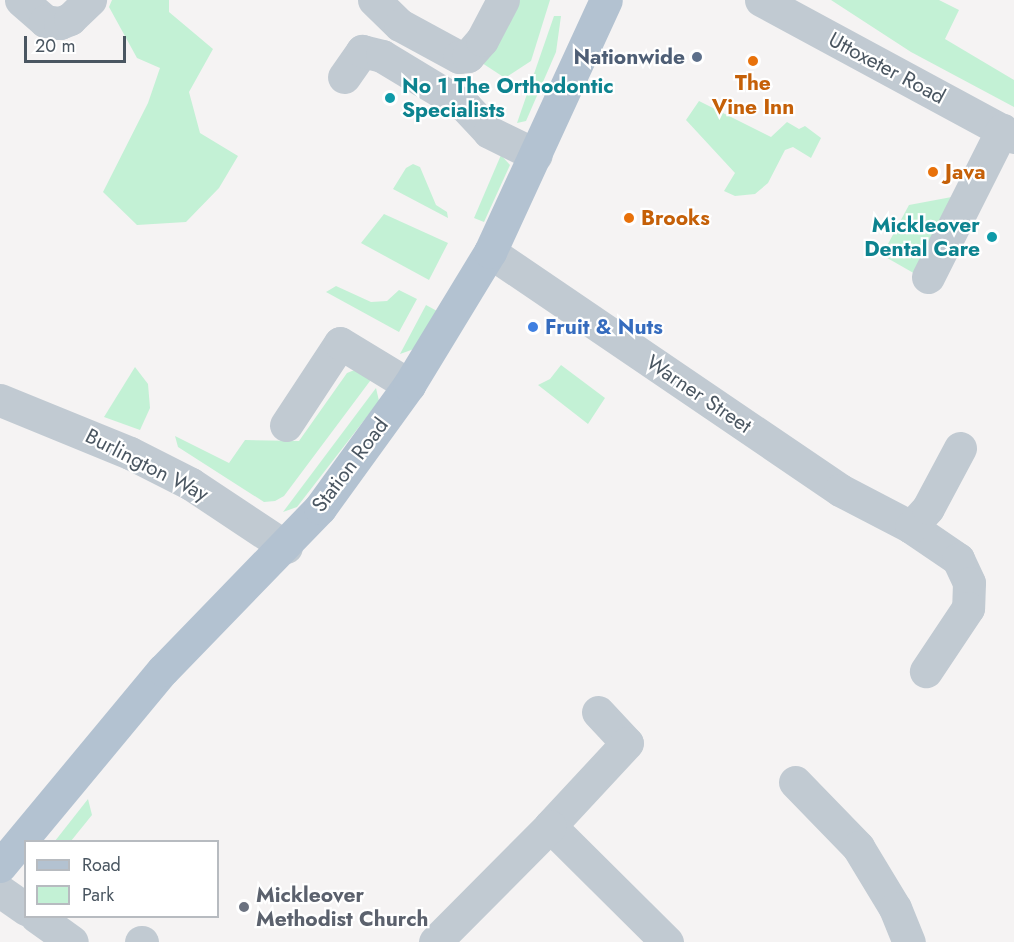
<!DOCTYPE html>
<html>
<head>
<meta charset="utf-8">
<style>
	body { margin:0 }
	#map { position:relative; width:1014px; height:942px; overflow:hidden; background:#f5f3f3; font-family:Jost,sans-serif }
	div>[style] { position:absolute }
	.green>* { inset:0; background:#c3f1d5 }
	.minor>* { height:33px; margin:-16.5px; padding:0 16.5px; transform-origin:16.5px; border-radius:16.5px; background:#c1cad2 }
	.major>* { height:33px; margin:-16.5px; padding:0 16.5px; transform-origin:16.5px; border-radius:16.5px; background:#b3c2d1 }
	.dots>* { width:16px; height:16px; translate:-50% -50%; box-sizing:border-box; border:3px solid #fff; border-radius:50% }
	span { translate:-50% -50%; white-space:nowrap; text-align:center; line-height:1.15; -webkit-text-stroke:4.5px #fff; paint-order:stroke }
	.service-label { font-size:21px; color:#4e5e75; font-weight:700 }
	.right { translate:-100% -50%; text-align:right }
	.street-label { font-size:21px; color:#4a5661 }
	.food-label { font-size:21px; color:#c56008; font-weight:700 }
	.left { translate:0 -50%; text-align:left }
	.culture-label { font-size:21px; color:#0d838f; font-weight:700 }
	.shop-label { font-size:21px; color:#366cbe; font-weight:700 }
	.worship-label { font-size:21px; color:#5b616d; font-weight:700 }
	.legend { position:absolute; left:24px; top:840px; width:195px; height:78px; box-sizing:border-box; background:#fff; border:2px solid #b7bbc0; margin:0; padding:8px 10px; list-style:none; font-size:18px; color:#4a5661 }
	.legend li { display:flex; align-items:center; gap:12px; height:30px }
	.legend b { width:30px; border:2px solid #b7bbc0 }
	.scale { position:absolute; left:24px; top:36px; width:102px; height:27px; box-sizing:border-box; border:3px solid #4a5661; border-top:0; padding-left:8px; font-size:18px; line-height:21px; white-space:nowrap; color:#4a5661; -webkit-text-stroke:4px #fff; paint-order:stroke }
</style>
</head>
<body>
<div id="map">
	<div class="green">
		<i style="clip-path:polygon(112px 0,169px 0,169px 12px,213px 49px,189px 92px,200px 133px,238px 156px,219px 188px,186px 222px,137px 225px,103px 192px,148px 103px,160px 68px,137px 58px,109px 7px)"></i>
		<i style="clip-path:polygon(515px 0,550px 0,531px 61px,505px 78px,482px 63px)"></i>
		<i style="clip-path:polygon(831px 0,939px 0,959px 10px,945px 39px,1014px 80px,1014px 107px,911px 52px)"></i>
		<i style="clip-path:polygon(554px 16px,561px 16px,556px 52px,526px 121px,517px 123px)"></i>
		<i style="clip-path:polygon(699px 101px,771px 137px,787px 122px,799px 129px,805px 126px,821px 138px,811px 158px,793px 147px,785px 150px,768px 183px,755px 194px,735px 196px,724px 191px,735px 173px,686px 120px)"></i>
		<i style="clip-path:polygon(501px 155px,510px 165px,484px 222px,474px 218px)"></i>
		<i style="clip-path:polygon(413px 164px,420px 167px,436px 205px,447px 212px,448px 218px,393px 189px,406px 168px)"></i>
		<i style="clip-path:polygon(957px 196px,917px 275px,882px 255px,909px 205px)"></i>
		<i style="clip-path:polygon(384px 214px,448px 243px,429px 280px,361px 243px)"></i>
		<i style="clip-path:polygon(336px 286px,371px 302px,387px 301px,399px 290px,417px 299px,399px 332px,326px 292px)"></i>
		<i style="clip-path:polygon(426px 305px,437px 311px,414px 349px,400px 354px)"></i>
		<i style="clip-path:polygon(561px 365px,605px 398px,588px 424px,538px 385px,550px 379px)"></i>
		<i style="clip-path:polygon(135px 367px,148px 384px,150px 408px,140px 430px,104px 417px)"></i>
		<i style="clip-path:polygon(362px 367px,373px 377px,284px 496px,275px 501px,264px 502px,178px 447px,175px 436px,229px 463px,245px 440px,299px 441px,347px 373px)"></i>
		<i style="clip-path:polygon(376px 388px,379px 401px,297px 507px,283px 512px)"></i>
		<i style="clip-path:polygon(88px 799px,92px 815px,71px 841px,55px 841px)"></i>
	</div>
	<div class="minor">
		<i style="left:21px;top:0;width:32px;rotate:41deg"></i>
		<i style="left:45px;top:21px;width:15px;rotate:8deg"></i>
		<i style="left:60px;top:23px;width:11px;rotate:-22deg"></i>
		<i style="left:70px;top:19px;width:28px;rotate:-44deg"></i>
		<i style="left:374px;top:0;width:36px;rotate:44deg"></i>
		<i style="left:400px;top:25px;width:67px;rotate:28.5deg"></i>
		<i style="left:459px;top:57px;width:9px;rotate:-6deg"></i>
		<i style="left:468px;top:56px;width:21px;rotate:-49deg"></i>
		<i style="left:482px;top:40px;width:45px;rotate:-62.3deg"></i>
		<i style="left:761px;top:0;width:288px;rotate:28.4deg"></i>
		<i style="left:344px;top:77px;width:32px;rotate:-55deg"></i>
		<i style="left:362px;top:51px;width:21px;rotate:14deg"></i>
		<i style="left:382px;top:56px;width:97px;rotate:31.1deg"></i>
		<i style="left:465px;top:106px;width:35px;rotate:47deg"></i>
		<i style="left:489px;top:132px;width:52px;rotate:26.1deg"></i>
		<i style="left:490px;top:252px;width:423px;rotate:34.2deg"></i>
		<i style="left:840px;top:490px;width:80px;rotate:27.5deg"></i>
		<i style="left:911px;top:527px;width:57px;rotate:34.2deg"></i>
		<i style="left:958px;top:559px;width:26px;rotate:65deg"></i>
		<i style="left:969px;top:583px;width:25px;rotate:92deg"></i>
		<i style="left:968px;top:608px;width:76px;rotate:123.7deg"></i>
		<i style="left:928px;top:277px;width:165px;rotate:-63.3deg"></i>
		<i style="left:0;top:400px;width:140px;rotate:22.2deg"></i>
		<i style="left:130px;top:453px;width:68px;rotate:26.9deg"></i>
		<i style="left:191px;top:484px;width:114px;rotate:33.6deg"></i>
		<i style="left:286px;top:425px;width:98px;rotate:-56.6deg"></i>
		<i style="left:340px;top:343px;width:81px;rotate:31.3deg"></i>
		<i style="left:911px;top:527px;width:25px;rotate:-48deg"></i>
		<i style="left:928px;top:508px;width:68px;rotate:-61.9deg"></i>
		<i style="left:598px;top:712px;width:42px;rotate:46.9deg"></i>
		<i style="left:627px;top:743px;width:113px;rotate:132.9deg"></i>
		<i style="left:550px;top:826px;width:165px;rotate:44.8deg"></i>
		<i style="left:795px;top:782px;width:91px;rotate:45.9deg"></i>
		<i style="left:858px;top:847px;width:71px;rotate:58.8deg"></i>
		<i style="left:895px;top:908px;width:37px;rotate:68deg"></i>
		<i style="left:0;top:891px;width:32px;rotate:35deg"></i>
		<i style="left:36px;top:916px;width:44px;rotate:35.8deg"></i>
		<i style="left:141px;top:942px;width:1px"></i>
		<i style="left:435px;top:942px;width:163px;rotate:-45.2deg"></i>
	</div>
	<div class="major">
		<i style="left:0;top:866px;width:255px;rotate:-50.3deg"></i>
		<i style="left:163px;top:670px;width:226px;rotate:-45.9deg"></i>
		<i style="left:320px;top:508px;width:152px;rotate:-54.1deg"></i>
		<i style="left:409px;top:385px;width:156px;rotate:-58.7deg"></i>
		<i style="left:490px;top:252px;width:277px;rotate:-65.3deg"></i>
	</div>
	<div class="dots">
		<i style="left:697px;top:57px;background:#5c6f8a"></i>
		<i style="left:753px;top:61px;background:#e8710a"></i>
		<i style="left:390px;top:98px;background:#0f9aa8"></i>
		<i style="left:933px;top:172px;background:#e8710a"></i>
		<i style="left:629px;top:218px;background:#e8710a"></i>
		<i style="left:992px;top:237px;background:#0f9aa8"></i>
		<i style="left:533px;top:327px;background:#3f7fe0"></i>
		<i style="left:244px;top:907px;background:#6b7280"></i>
	</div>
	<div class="service-label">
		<span class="right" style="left:685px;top:57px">Nationwide</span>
	</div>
	<div class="street-label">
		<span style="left:887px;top:68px;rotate:28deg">Uttoxeter Road</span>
		<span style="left:699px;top:394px;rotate:34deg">Warner Street</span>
		<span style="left:147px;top:465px;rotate:27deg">Burlington Way</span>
		<span style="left:350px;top:465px;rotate:-53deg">Station Road</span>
	</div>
	<div class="food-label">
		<span style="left:753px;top:95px">The<br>Vine Inn</span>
		<span class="left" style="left:945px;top:172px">Java</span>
		<span class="left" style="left:641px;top:218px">Brooks</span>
	</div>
	<div class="culture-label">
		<span class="left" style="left:402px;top:98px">No 1 The Orthodontic<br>Specialists</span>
		<span class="right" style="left:980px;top:237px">Mickleover<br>Dental Care</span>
	</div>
	<div class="shop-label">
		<span class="left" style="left:545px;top:327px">Fruit &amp; Nuts</span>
	</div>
	<div class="worship-label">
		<span class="left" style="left:256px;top:907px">Mickleover<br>Methodist Church</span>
	</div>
	<ul class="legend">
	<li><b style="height:8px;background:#b3c2d1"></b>Road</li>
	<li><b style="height:16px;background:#c3f1d5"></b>Park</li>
	</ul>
	<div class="scale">20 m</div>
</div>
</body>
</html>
